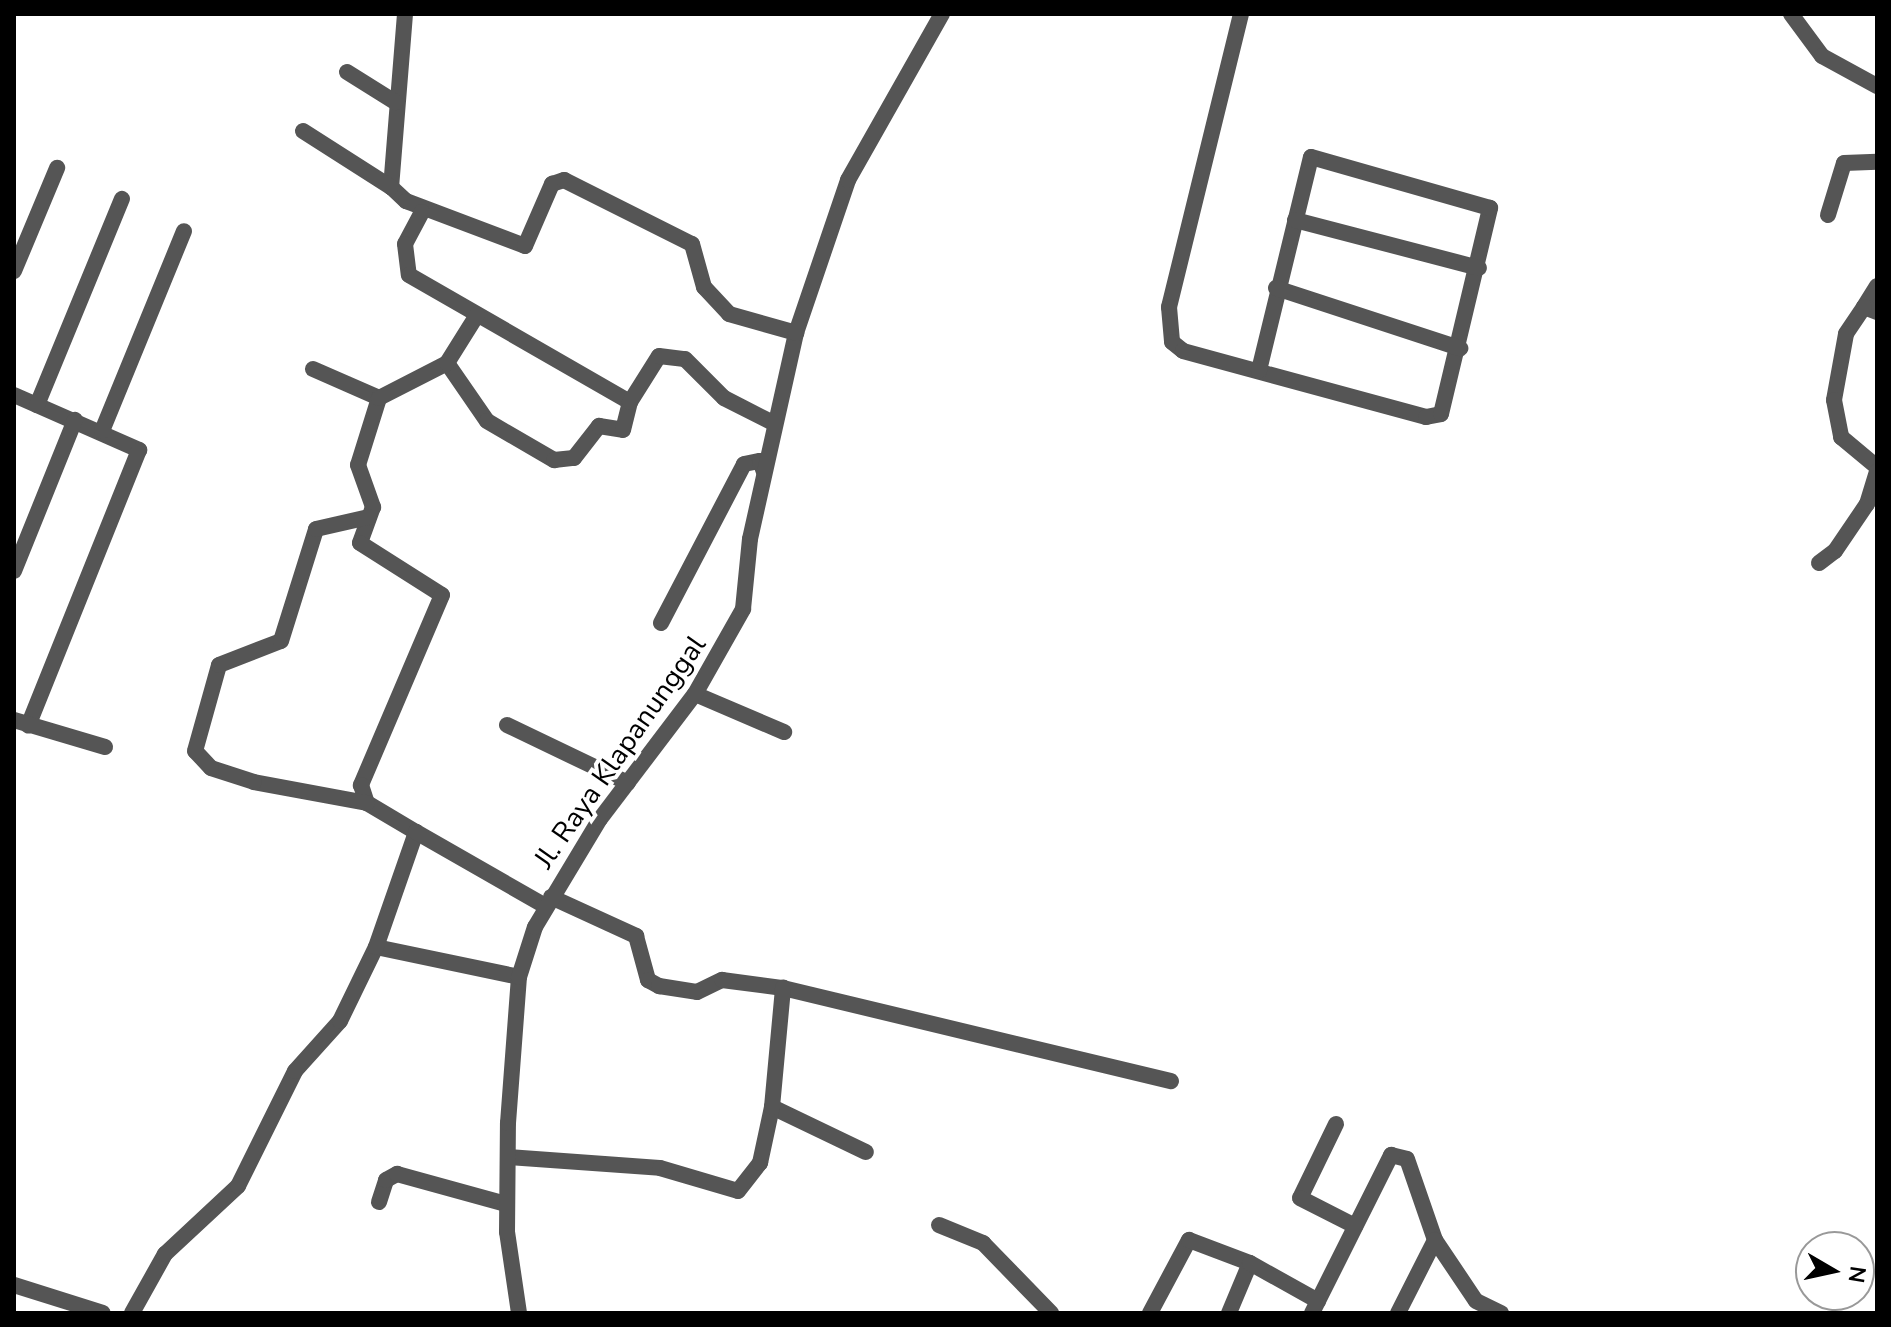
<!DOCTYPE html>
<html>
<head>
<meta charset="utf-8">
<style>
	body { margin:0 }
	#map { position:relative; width:1891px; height:1327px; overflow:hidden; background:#fff; font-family:"Nunito Sans",sans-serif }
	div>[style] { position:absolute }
	.minor>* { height:16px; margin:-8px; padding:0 8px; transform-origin:8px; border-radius:8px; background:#555 }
	.tertiary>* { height:16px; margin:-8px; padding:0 8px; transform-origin:8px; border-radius:8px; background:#555 }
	span { translate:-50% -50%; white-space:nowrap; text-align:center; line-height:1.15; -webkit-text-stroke:8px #fff; paint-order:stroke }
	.street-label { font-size:28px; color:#000 }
	.frame { position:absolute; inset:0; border:16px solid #000; pointer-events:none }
	.north { position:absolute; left:1795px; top:1231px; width:80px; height:80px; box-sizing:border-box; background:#fff; border:2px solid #999; border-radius:50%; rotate:99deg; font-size:22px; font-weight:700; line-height:32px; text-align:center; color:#000 }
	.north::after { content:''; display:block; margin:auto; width:28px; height:36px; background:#000; clip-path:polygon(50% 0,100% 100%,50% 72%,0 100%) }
</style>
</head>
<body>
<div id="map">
	<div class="minor">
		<i style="left:405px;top:14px;width:174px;rotate:94.6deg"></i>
		<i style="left:391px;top:187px;width:21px;rotate:43deg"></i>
		<i style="left:406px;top:201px;width:127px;rotate:20.7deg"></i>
		<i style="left:525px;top:246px;width:68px;rotate:-66.5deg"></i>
		<i style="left:552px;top:184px;width:13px;rotate:-18deg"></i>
		<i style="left:564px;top:180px;width:143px;rotate:26.6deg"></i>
		<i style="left:692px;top:244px;width:45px;rotate:74.4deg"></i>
		<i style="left:704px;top:287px;width:37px;rotate:47deg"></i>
		<i style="left:729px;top:314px;width:70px;rotate:15.8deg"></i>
		<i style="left:1241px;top:14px;width:302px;rotate:103.8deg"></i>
		<i style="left:1169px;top:307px;width:35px;rotate:85deg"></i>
		<i style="left:1172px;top:342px;width:14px;rotate:39deg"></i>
		<i style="left:1183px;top:351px;width:252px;rotate:15.2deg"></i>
		<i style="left:1426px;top:417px;width:15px;rotate:-11deg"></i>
		<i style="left:1441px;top:414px;width:212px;rotate:-76.6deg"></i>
		<i style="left:1490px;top:208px;width:186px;rotate:-164.1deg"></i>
		<i style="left:1311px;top:157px;width:220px;rotate:103.7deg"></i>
		<i style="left:1791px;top:14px;width:52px;rotate:53.6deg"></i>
		<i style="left:1822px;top:56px;width:63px;rotate:28.6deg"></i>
		<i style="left:347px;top:72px;width:57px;rotate:32deg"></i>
		<i style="left:303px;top:131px;width:104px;rotate:32.5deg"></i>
		<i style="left:422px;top:212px;width:36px;rotate:118deg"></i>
		<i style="left:405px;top:244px;width:31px;rotate:83deg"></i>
		<i style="left:409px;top:275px;width:255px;rotate:29.9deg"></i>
		<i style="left:1828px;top:215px;width:54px;rotate:-72.9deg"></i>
		<i style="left:1844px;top:163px;width:33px;rotate:-2deg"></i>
		<i style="left:1295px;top:220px;width:190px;rotate:14.6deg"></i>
		<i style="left:14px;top:271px;width:112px;rotate:-67.3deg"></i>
		<i style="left:1877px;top:286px;width:25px;rotate:122deg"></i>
		<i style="left:1864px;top:307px;width:14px;rotate:21deg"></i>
		<i style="left:1276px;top:288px;width:194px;rotate:18.1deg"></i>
		<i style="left:1864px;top:307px;width:32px;rotate:124deg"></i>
		<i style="left:1846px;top:334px;width:67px;rotate:100.3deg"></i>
		<i style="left:1834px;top:400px;width:38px;rotate:79deg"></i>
		<i style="left:1841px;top:437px;width:47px;rotate:39.8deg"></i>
		<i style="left:447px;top:363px;width:70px;rotate:55.4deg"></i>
		<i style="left:487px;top:421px;width:78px;rotate:30.2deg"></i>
		<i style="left:554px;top:460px;width:20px;rotate:-6deg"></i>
		<i style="left:574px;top:458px;width:41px;rotate:-52deg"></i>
		<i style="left:599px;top:426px;width:24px;rotate:9deg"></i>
		<i style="left:623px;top:430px;width:29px;rotate:-76deg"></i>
		<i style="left:630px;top:402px;width:54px;rotate:-57.8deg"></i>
		<i style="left:659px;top:356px;width:26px;rotate:7deg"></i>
		<i style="left:685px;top:359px;width:55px;rotate:45deg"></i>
		<i style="left:724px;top:398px;width:55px;rotate:27deg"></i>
		<i style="left:313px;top:369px;width:72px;rotate:23.7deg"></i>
		<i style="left:379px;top:398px;width:70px;rotate:107.4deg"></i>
		<i style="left:358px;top:465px;width:45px;rotate:70.3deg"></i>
		<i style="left:373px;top:507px;width:38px;rotate:110deg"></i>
		<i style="left:360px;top:543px;width:97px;rotate:32.4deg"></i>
		<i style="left:442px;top:595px;width:207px;rotate:113.1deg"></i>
		<i style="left:361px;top:785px;width:19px;rotate:72deg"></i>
		<i style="left:367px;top:803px;width:57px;rotate:30.6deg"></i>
		<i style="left:14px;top:395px;width:137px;rotate:23.7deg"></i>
		<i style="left:139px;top:450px;width:297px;rotate:111.9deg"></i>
		<i style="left:379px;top:398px;width:76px;rotate:-27.2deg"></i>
		<i style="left:447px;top:363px;width:57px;rotate:-58deg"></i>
		<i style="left:37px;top:405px;width:223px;rotate:-67.6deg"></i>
		<i style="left:102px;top:431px;width:216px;rotate:-67.7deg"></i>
		<i style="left:1819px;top:563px;width:20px;rotate:-37deg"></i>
		<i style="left:1835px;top:551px;width:57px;rotate:-55.8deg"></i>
		<i style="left:1867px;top:504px;width:34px;rotate:-73deg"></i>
		<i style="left:14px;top:571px;width:163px;rotate:-68deg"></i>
		<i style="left:661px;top:623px;width:179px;rotate:-62.4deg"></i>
		<i style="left:744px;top:464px;width:16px;rotate:-11deg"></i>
		<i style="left:760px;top:461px;width:12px;rotate:70deg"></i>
		<i style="left:695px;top:694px;width:97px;rotate:23.1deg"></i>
		<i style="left:14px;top:720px;width:95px;rotate:16.5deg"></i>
		<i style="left:507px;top:725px;width:134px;rotate:25.6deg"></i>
		<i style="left:367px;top:803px;width:115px;rotate:-169.5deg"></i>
		<i style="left:254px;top:782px;width:45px;rotate:-162deg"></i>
		<i style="left:211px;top:768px;width:23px;rotate:-133deg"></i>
		<i style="left:195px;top:751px;width:89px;rotate:-74.4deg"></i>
		<i style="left:219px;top:665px;width:66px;rotate:-21.2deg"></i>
		<i style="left:281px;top:641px;width:117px;rotate:-72.6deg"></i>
		<i style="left:316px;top:529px;width:54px;rotate:-12.8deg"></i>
		<i style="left:551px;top:897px;width:94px;rotate:24.6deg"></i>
		<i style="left:636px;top:936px;width:46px;rotate:74.7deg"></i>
		<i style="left:648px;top:980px;width:13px;rotate:29deg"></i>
		<i style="left:659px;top:986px;width:38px;rotate:9deg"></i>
		<i style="left:697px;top:992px;width:28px;rotate:-26deg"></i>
		<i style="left:722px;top:980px;width:62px;rotate:7.5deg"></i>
		<i style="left:783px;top:988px;width:399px;rotate:13.5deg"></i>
		<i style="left:376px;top:947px;width:146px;rotate:11.8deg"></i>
		<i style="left:772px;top:1107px;width:104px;rotate:25.6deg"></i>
		<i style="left:1336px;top:1124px;width:82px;rotate:115.9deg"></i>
		<i style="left:1300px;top:1198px;width:62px;rotate:27deg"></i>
		<i style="left:508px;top:1157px;width:152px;rotate:4.1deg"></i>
		<i style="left:660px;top:1168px;width:81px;rotate:16.4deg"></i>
		<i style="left:738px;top:1191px;width:36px;rotate:-52deg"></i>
		<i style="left:760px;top:1163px;width:57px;rotate:-77.9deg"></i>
		<i style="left:772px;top:1107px;width:120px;rotate:-84.7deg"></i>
		<i style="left:379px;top:1202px;width:23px;rotate:-72deg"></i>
		<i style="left:386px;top:1180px;width:13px;rotate:-29deg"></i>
		<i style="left:397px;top:1174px;width:113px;rotate:15.4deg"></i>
		<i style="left:939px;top:1225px;width:48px;rotate:22.2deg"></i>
		<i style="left:983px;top:1243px;width:98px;rotate:45.8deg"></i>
		<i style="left:14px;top:1285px;width:93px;rotate:17.5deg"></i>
		<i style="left:132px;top:1313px;width:68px;rotate:-60.8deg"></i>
		<i style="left:165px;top:1254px;width:100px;rotate:-43deg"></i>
		<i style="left:238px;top:1186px;width:128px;rotate:-63.6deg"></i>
		<i style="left:295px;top:1071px;width:67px;rotate:-48deg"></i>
		<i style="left:340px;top:1021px;width:82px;rotate:-64.1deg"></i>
		<i style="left:376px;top:947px;width:122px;rotate:-70.8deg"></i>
		<i style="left:416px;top:832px;width:149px;rotate:29.8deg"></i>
		<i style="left:1150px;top:1313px;width:83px;rotate:-61.9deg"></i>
		<i style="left:1189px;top:1240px;width:65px;rotate:20.7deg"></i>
		<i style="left:1229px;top:1313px;width:54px;rotate:-67.2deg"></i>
		<i style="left:1250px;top:1263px;width:78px;rotate:29.2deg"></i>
		<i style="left:1312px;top:1313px;width:177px;rotate:-63.4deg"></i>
		<i style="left:1391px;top:1155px;width:16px;rotate:14deg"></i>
		<i style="left:1407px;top:1159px;width:86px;rotate:70.9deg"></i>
		<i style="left:1398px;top:1313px;width:82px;rotate:-63.1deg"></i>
		<i style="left:1435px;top:1240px;width:73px;rotate:56.1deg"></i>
		<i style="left:1476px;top:1301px;width:28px;rotate:26deg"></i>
	</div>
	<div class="tertiary">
		<i style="left:519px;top:1313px;width:82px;rotate:-98.4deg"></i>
		<i style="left:507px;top:1232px;width:109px;rotate:-89.5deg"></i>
		<i style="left:508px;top:1123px;width:146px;rotate:-85.7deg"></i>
		<i style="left:519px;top:977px;width:52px;rotate:-72.3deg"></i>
		<i style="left:535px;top:927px;width:126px;rotate:-59deg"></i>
		<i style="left:600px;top:819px;width:157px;rotate:-52.8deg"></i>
		<i style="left:695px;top:694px;width:98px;rotate:-60.5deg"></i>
		<i style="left:743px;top:609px;width:70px;rotate:-84.3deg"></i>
		<i style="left:750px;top:539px;width:211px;rotate:-77.4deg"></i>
		<i style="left:796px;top:333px;width:162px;rotate:-71.2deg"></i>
		<i style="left:848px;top:180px;width:191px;rotate:-60.5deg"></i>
	</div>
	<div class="street-label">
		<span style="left:620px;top:752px;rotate:-55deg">Jl. Raya Klapanunggal</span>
	</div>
	<div class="frame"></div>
	<div class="north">N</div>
</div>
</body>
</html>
